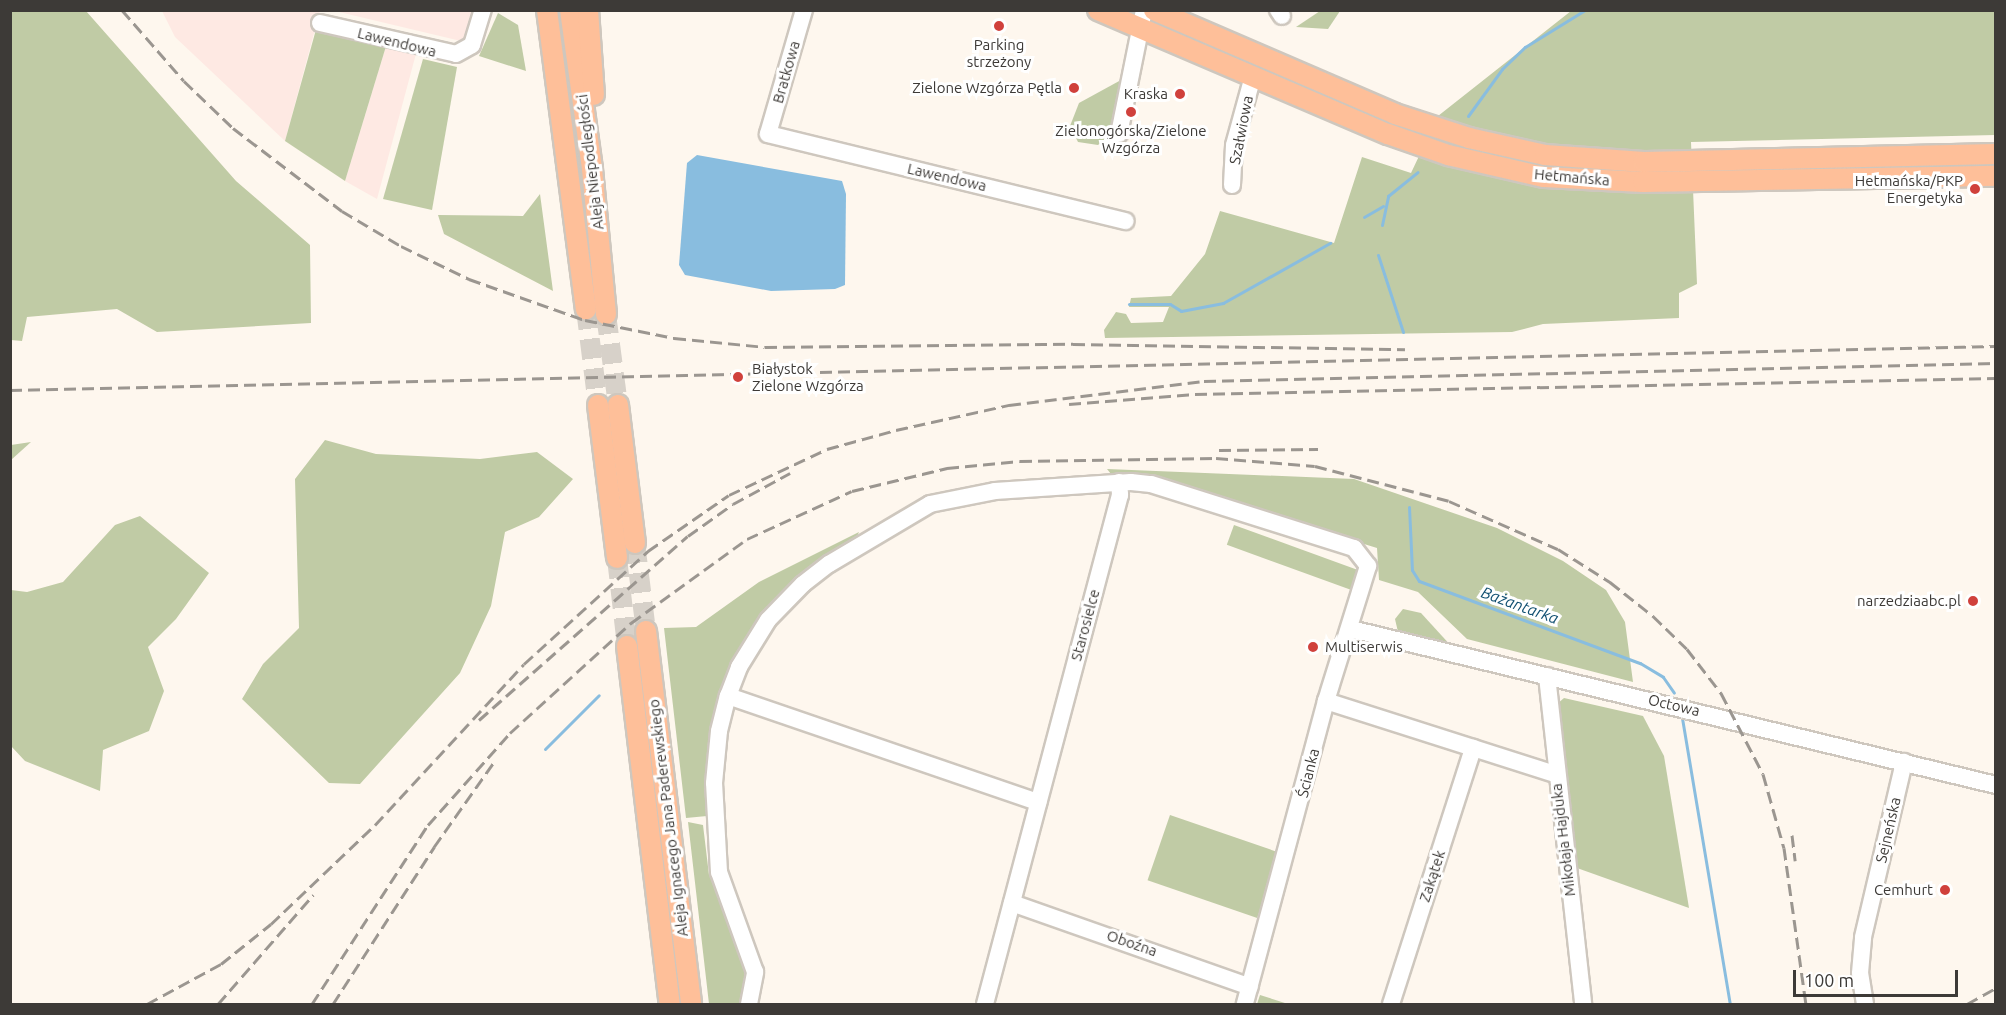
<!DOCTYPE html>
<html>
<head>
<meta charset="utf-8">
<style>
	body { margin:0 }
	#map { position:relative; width:2006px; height:1015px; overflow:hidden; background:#fef7ee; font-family:Ubuntu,sans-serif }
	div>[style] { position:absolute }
	.commercial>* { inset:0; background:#fee9e3 }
	.green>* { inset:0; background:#c0cba5; transform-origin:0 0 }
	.water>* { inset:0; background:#89bddf }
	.stream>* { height:3px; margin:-1.5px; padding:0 1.5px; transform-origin:1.5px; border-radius:1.5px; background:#89bddf }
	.major-tunnel>* { height:20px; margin-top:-10px; transform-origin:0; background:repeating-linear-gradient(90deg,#d7d1c9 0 20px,transparent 0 30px) }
	.roads { filter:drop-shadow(2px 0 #cec7be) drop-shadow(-2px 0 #cec7be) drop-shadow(0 2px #cec7be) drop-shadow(0 -2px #cec7be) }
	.minor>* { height:16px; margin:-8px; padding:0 8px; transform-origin:8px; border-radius:8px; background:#fff }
	.major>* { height:20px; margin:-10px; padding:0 10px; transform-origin:10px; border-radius:10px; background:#febf99 }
	.rail>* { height:3px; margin-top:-1.5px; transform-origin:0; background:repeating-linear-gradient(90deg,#9b9690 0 12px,transparent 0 18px) }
	.dots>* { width:16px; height:16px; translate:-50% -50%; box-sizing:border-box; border:3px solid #fff; border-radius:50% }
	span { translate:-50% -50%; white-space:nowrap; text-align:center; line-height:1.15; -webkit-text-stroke:6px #fff; paint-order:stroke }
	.street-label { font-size:15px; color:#3d3a37 }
	.poi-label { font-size:15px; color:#3d3a37 }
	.right { translate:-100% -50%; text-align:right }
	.left { translate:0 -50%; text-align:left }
	.water-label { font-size:16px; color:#115072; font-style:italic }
	.frame { position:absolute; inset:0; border:12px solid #3d3a37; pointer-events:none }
	.scale { position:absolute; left:1793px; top:970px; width:165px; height:27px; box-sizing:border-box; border:3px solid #3d3a37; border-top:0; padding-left:8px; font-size:18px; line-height:21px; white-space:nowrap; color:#3d3a37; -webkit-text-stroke:4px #fff; paint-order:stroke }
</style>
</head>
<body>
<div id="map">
	<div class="commercial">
		<i style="clip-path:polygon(162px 11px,320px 11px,285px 141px,175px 37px)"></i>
		<i style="clip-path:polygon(335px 11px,478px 11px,465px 42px)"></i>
		<i style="clip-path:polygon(387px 43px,417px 50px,377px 199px,345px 181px)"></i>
	</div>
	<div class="green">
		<i style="clip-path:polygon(10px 11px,86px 11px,236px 181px,310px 245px,311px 323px,157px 332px,117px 309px,27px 317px,22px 341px,11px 340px)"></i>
		<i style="clip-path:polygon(1320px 11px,1340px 11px,1328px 29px,1296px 27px)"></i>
		<i style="clip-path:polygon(1571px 11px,1995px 11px,1995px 135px,1691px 142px,1697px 284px,1679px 293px,1679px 318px,1543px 324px,1512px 332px,1105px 338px,1104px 330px,1116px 312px,1126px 314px,1131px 323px,1163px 322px,1169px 307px,1129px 307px,1131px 298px,1171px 296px,1205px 254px,1220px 211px,1334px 243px,1362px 157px,1411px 173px,1438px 116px)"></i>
		<i style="clip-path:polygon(498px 13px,518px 25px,526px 71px,479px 56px)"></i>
		<i style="clip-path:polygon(317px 26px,387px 43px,345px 181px,285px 141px)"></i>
		<i style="clip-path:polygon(423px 59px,457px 67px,432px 210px,383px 199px)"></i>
		<i style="clip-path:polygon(1121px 80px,1114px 132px,1098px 145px,1078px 142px,1070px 126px,1079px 103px)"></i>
		<i style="clip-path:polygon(540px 194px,553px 291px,444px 234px,438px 215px,523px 216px)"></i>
		<i style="clip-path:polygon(325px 440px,376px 454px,480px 459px,537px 452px,573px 479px,539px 517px,505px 532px,491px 606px,460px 673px,360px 784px,329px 783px,242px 699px,263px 664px,299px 628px,295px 479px)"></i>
		<i style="clip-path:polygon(31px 442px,11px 460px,11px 445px)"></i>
		<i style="clip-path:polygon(1107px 469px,1354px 479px,1497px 528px,1563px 561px,1606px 590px,1625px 622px,1633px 682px,1467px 639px,1418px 592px,1379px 580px,1377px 548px,1154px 479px,1111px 474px)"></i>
		<i style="clip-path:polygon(140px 516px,209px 573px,176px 619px,148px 647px,164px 691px,149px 731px,103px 750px,100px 791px,25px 761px,11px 746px,11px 590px,27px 592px,63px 582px,115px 525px)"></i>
		<i style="left:1234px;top:525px;width:134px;height:21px;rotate:20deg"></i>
		<i style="clip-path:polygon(859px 532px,856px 539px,777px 599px,709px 753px,707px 816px,686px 818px,664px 628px,696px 627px,759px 582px)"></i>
		<i style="clip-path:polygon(1403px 609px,1421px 613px,1453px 648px,1398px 632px,1395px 619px)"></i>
		<i style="clip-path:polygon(1564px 698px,1643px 716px,1664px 756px,1689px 908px,1577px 868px,1557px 704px)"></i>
		<i style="left:1170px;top:815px;width:116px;height:69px;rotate:19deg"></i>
		<i style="clip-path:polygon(688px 822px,703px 825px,709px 875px,713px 874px,748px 973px,741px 1004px,709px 1004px)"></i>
		<i style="clip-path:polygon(1260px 995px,1288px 1004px,1257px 1004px)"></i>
	</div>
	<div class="water">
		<i style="clip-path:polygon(697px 155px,842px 181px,846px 194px,845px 285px,835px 289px,771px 291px,685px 275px,679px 265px,687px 163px)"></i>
	</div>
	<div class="stream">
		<i style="left:1468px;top:116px;width:58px;rotate:-54.1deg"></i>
		<i style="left:1502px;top:69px;width:32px;rotate:-44deg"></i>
		<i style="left:1525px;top:47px;width:70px;rotate:-31.7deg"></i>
		<i style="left:1364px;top:217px;width:22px;rotate:-30deg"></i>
		<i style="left:1382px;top:225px;width:30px;rotate:-78deg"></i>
		<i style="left:1388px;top:196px;width:38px;rotate:-39deg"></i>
		<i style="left:1378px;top:255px;width:81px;rotate:72deg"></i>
		<i style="left:1129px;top:304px;width:41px"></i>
		<i style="left:1170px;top:304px;width:13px;rotate:32deg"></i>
		<i style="left:1181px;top:311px;width:43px;rotate:-10.8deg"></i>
		<i style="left:1223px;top:303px;width:123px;rotate:-29.3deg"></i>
		<i style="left:1409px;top:507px;width:63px;rotate:87.3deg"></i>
		<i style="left:1412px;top:570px;width:13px;rotate:58deg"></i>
		<i style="left:1419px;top:581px;width:236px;rotate:20.4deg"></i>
		<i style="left:1640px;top:663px;width:27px;rotate:31deg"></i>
		<i style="left:1663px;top:677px;width:19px;rotate:55deg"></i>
		<i style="left:1682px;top:718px;width:290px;rotate:80.5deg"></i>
		<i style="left:545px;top:749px;width:76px;rotate:-45deg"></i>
	</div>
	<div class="major-tunnel">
		<i style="left:586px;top:309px;width:97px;rotate:82.9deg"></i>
		<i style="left:606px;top:314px;width:92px;rotate:82.5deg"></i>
		<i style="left:635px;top:543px;width:89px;rotate:82.9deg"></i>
		<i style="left:617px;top:558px;width:89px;rotate:83.5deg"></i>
	</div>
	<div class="roads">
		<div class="minor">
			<i style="left:804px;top:10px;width:129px;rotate:106.2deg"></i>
			<i style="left:768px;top:134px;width:368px;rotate:13.7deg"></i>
			<i style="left:1278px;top:10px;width:7px;rotate:56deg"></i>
			<i style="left:320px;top:23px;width:139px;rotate:12.8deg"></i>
			<i style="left:456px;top:54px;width:18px;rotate:-29deg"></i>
			<i style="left:472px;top:45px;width:37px;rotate:-73deg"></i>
			<i style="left:1119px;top:134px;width:126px;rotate:-78.6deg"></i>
			<i style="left:1232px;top:185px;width:40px;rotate:-87.1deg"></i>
			<i style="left:1234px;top:145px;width:72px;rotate:-74.6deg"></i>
			<i style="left:1351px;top:629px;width:664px;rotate:13.6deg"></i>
			<i style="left:1547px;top:676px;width:330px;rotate:83.7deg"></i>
			<i style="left:728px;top:696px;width:328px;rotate:18.9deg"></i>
			<i style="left:1326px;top:701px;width:240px;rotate:17.7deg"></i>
			<i style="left:1012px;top:903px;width:252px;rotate:19.4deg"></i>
			<i style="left:749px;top:1004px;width:33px;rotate:-79deg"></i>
			<i style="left:755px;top:972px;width:106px;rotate:-109.8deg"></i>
			<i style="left:719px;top:872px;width:89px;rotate:-93.2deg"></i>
			<i style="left:714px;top:783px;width:52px;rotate:-84.5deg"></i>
			<i style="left:719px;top:731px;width:36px;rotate:-76deg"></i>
			<i style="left:728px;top:696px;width:31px;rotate:-69deg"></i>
			<i style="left:739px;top:667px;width:55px;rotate:-58.3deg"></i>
			<i style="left:768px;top:620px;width:50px;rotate:-45.8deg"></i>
			<i style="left:803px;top:584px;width:33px;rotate:-38deg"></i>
			<i style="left:829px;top:564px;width:117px;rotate:-30.7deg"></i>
			<i style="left:930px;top:504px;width:66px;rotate:-11.3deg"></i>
			<i style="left:995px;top:491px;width:136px;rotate:-3.8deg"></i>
			<i style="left:1131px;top:482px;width:20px;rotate:6deg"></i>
			<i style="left:1151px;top:484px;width:213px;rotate:17.5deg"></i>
			<i style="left:1354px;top:548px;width:23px;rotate:52deg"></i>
			<i style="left:1368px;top:566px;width:141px;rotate:107.3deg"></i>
			<i style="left:1326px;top:701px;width:314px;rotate:105deg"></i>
			<i style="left:985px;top:1004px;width:527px;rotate:-75.15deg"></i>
			<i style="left:1120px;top:495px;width:13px;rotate:-94deg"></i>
			<i style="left:1391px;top:1004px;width:269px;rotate:-72.2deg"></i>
			<i style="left:1865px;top:1004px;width:31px;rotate:-99deg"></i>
			<i style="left:1860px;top:973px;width:36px;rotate:-85deg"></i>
			<i style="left:1863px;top:937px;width:180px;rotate:-76.8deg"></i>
		</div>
		<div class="major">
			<i style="left:547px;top:10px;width:302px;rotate:82.6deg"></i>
			<i style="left:570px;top:10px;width:161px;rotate:82.1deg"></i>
			<i style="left:592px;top:169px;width:146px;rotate:84.5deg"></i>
			<i style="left:588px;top:10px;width:85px;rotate:86deg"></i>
			<i style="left:1098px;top:10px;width:315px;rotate:23.2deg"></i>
			<i style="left:1388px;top:134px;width:64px;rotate:19.3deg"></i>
			<i style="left:1448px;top:155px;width:98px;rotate:12.9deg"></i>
			<i style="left:1544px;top:177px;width:99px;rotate:2.9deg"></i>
			<i style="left:1643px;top:182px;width:353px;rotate:-1deg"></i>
			<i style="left:1154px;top:10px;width:262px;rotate:23.3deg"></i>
			<i style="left:1395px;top:114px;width:78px;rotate:18deg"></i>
			<i style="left:1469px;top:138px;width:78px;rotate:12.6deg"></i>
			<i style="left:1545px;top:155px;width:99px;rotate:4deg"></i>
			<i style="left:1644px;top:162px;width:352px;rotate:-1.3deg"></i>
			<i style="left:598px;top:405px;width:154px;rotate:82.9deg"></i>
			<i style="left:618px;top:405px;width:139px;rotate:83deg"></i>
			<i style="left:646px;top:631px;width:376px;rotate:83.1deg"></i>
			<i style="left:627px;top:646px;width:361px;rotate:83.2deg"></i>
		</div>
	</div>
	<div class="rail">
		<i style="left:122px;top:10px;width:94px;rotate:48.9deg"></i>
		<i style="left:184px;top:81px;width:68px;rotate:43.8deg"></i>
		<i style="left:233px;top:128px;width:137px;rotate:37.3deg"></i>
		<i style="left:342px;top:211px;width:69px;rotate:30.7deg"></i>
		<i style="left:401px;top:246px;width:76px;rotate:25.9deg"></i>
		<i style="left:469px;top:279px;width:123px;rotate:19.5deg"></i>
		<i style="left:585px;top:320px;width:91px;rotate:11.4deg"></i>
		<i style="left:674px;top:338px;width:91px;rotate:5.6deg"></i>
		<i style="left:765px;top:347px;width:308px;rotate:-0.6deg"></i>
		<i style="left:1073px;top:344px;width:332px;rotate:0.9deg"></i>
		<i style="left:10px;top:390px;width:1986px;rotate:-1.27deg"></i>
		<i style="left:1069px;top:404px;width:126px;rotate:-4.5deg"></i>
		<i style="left:1195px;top:394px;width:801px;rotate:-1.14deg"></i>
		<i style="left:1219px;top:450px;width:99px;rotate:-0.6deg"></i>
		<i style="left:479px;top:720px;width:278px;rotate:-41.4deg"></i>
		<i style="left:688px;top:536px;width:55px;rotate:-35.4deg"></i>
		<i style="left:733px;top:504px;width:65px;rotate:-28.5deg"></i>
		<i style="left:1792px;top:835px;width:26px;rotate:83deg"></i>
		<i style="left:147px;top:1004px;width:84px;rotate:-28.4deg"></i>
		<i style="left:221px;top:964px;width:64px;rotate:-38.7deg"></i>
		<i style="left:271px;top:924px;width:144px;rotate:-43.6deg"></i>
		<i style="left:375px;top:825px;width:219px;rotate:-47.2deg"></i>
		<i style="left:524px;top:664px;width:168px;rotate:-42.3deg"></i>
		<i style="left:648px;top:551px;width:98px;rotate:-34.7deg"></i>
		<i style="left:729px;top:495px;width:108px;rotate:-25.1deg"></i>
		<i style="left:827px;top:449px;width:72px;rotate:-15.4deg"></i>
		<i style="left:896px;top:430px;width:116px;rotate:-12.5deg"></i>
		<i style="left:1009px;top:405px;width:196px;rotate:-7deg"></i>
		<i style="left:1204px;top:381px;width:792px;rotate:-1.3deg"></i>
		<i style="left:218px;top:1004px;width:145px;rotate:-48.9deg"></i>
		<i style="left:312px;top:1004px;width:213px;rotate:-57.1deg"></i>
		<i style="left:428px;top:825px;width:123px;rotate:-48.3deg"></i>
		<i style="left:510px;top:733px;width:164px;rotate:-42.3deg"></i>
		<i style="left:631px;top:623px;width:143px;rotate:-35.9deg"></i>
		<i style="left:747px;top:539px;width:115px;rotate:-24.6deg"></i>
		<i style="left:852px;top:491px;width:98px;rotate:-13.6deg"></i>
		<i style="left:947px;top:468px;width:73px;rotate:-5.5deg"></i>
		<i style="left:1020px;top:461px;width:196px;rotate:-0.9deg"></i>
		<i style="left:1216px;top:458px;width:99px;rotate:4.6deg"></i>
		<i style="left:1315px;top:466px;width:138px;rotate:14.6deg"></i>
		<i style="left:1449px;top:501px;width:119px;rotate:23.8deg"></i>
		<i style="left:1558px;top:549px;width:62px;rotate:32.4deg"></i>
		<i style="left:1610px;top:582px;width:55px;rotate:38.3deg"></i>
		<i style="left:1653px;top:616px;width:47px;rotate:44.1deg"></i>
		<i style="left:1687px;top:649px;width:56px;rotate:52.3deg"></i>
		<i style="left:1721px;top:693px;width:91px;rotate:62.6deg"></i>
		<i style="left:1763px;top:774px;width:77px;rotate:74.2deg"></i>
		<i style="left:1784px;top:848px;width:158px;rotate:82deg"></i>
		<i style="left:333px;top:1004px;width:187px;rotate:-57.2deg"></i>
		<i style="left:434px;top:847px;width:104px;rotate:-54.8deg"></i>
		<i style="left:1967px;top:1004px;width:33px;rotate:-29deg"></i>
	</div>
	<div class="dots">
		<i style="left:999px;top:26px;background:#d0413c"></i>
		<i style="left:1074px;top:88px;background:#d0413c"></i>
		<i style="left:1180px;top:94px;background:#d0413c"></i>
		<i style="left:1131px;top:112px;background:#d0413c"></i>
		<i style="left:1975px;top:189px;background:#d0413c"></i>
		<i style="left:738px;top:377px;background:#d0413c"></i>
		<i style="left:1973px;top:601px;background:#d0413c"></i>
		<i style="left:1313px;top:647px;background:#d0413c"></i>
		<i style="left:1945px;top:890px;background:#d0413c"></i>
	</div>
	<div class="street-label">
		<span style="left:397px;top:42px;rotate:14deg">Lawendowa</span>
		<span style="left:786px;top:72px;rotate:-74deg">Bratkowa</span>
		<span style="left:1241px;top:130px;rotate:-79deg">Szałwiowa</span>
		<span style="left:590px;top:162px;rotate:-97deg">Aleja Niepodległości</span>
		<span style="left:947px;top:177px;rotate:13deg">Lawendowa</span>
		<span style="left:1572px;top:177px;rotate:5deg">Hetmańska</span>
		<span style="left:1085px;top:625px;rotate:-75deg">Starosielce</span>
		<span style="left:1674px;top:705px;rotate:13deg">Octowa</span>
		<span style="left:1308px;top:773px;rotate:-76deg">Ścianka</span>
		<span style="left:668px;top:818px;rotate:-97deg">Aleja Ignacego Jana Paderewskiego</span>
		<span style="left:1888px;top:830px;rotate:-77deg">Sejneńska</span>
		<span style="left:1563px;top:840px;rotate:-97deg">Mikołaja Hajduka</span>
		<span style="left:1432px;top:876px;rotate:-72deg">Zakątek</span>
		<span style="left:1132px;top:943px;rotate:19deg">Oboźna</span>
	</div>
	<div class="poi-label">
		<span style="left:999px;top:53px">Parking<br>strzeżony</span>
		<span class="right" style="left:1062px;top:88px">Zielone Wzgórza Pętla</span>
		<span class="right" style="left:1168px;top:94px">Kraska</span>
		<span style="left:1131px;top:139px">Zielonogórska/Zielone<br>Wzgórza</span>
		<span class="right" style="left:1963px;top:189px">Hetmańska/PKP<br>Energetyka</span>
		<span class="left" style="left:752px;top:377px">Białystok<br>Zielone Wzgórza</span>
		<span class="right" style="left:1961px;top:601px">narzedziaabc.pl</span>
		<span class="left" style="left:1325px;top:647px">Multiserwis</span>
		<span class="right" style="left:1933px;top:890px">Cemhurt</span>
	</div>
	<div class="water-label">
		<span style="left:1520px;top:605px;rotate:20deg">Bażantarka</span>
	</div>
	<div class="frame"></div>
	<div class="scale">100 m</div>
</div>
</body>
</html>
